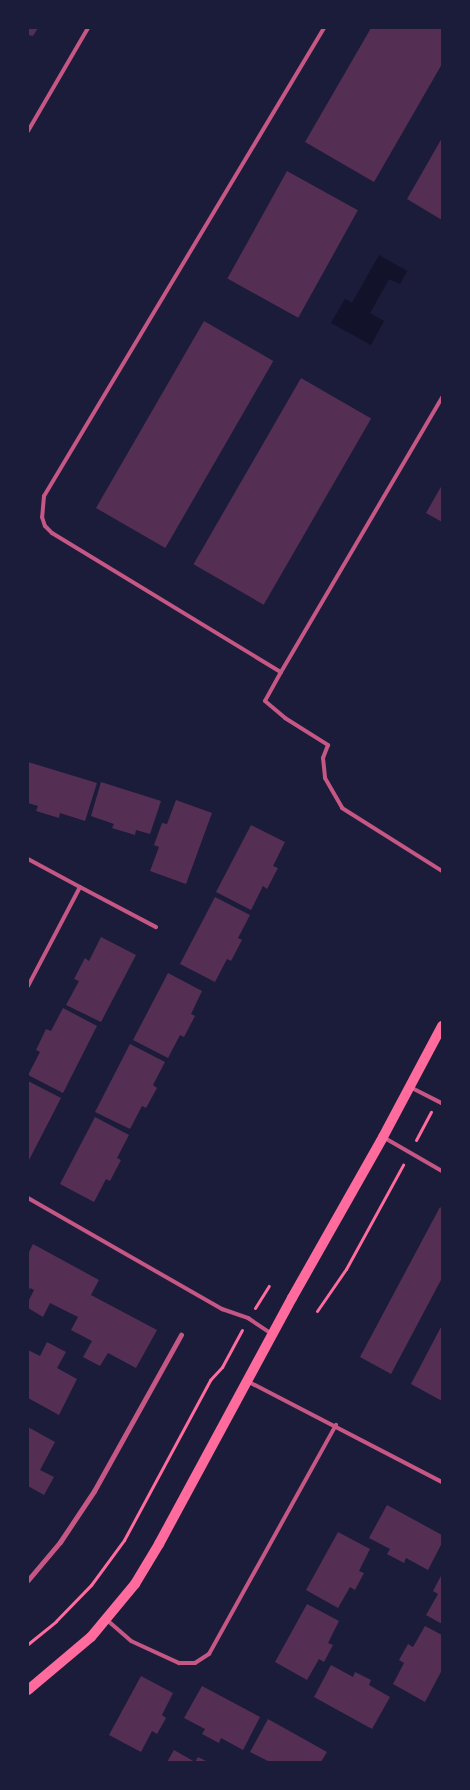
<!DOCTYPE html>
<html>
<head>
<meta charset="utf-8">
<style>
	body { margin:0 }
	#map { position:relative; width:470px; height:1790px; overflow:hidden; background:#1b1b3a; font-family:Signika,sans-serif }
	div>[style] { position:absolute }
	.water>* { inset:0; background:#12122b }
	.building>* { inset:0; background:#542f53; transform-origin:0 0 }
	.path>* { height:3px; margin:-1.5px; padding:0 1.5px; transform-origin:1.5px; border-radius:1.5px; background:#ff6b9d }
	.service>* { height:4px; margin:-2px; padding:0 2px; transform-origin:2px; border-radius:2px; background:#c65784 }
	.minor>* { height:5px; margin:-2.5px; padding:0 2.5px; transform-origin:2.5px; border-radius:2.5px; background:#c65784 }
	.secondary>* { height:10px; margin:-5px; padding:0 5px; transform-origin:5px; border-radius:5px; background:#ff6b9d }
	span { translate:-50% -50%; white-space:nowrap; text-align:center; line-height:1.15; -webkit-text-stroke:4px #1b1b3a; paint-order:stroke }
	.frame { position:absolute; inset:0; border:29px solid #1b1b3a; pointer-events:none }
</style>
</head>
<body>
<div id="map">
	<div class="water">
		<i style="clip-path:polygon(379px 255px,407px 271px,400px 284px,389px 279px,370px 313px,384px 321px,371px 345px,331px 323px,345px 299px,352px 303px)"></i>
	</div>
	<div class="building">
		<i style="clip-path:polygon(28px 28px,38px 28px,33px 36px,28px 35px)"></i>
		<i style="clip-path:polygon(371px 28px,442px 28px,442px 64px,374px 182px,305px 142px)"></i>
		<i style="clip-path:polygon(442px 138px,442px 220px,407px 199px)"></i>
		<i style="left:287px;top:171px;width:81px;height:123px;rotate:29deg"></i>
		<i style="left:204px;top:321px;width:80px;height:216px;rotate:30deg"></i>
		<i style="left:301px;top:378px;width:81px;height:215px;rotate:30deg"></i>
		<i style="clip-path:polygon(442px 485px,442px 522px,426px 513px)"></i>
		<i style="clip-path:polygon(28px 762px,97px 783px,85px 821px,60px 813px,59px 818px,36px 811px,38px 806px,28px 803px)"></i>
		<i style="clip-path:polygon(101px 782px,161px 801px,150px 834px,136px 830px,135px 835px,112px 828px,114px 824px,91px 816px)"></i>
		<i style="clip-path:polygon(176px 800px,212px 813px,186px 884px,150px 871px,159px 847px,154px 845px,162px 823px,167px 824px)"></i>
		<i style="clip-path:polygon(251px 825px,285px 842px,273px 866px,278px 868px,267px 889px,263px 886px,251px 910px,216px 892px)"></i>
		<i style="clip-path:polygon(215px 897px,250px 915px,238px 938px,242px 940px,231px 961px,227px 959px,215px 982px,180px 964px)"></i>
		<i style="clip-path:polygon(101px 937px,136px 955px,101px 1022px,66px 1005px,79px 981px,74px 979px,85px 958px,89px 961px)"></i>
		<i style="clip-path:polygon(168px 973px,202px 991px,191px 1014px,195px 1016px,184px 1037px,180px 1035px,168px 1058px,133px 1040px)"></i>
		<i style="clip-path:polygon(63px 1008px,97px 1026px,63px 1093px,28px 1075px,40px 1052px,36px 1050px,46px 1029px,51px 1031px)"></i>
		<i style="clip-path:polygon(130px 1044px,165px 1062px,153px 1085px,157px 1088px,146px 1108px,142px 1106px,130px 1129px,95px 1112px)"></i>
		<i style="clip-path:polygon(28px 1081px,61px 1098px,28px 1162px)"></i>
		<i style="clip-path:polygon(95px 1117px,129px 1135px,117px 1158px,121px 1160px,110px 1181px,106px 1179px,94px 1202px,60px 1184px)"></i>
		<i style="clip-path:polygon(440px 1207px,442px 1209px,442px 1278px,391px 1374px,360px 1357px)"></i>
		<i style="clip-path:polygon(33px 1244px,99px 1280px,91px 1295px,157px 1330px,136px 1368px,108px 1353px,100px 1366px,83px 1357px,92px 1341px,71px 1330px,78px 1317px,50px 1303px,43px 1317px,28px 1308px,28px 1302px,34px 1290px,30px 1288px,28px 1292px,28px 1254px)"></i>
		<i style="clip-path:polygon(442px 1325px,442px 1401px,411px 1384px)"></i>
		<i style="clip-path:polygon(47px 1342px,66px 1352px,57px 1368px,77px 1379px,59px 1415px,28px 1398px,28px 1350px,40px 1356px)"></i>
		<i style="clip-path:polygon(28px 1427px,55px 1442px,40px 1470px,54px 1477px,44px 1495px,28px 1486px)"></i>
		<i style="clip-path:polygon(387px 1505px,442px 1535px,442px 1543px,428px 1570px,406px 1558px,404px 1563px,387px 1554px,390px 1549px,369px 1538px)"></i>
		<i style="clip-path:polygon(338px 1532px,370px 1549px,359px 1571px,364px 1573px,355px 1590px,350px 1587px,338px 1608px,306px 1590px)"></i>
		<i style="clip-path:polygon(442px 1574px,442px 1624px,426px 1615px,438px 1594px,433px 1591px)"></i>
		<i style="clip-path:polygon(307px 1604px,339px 1621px,328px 1643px,333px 1645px,324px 1662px,319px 1659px,307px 1680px,275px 1662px)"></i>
		<i style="clip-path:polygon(425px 1626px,442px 1635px,442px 1670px,425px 1702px,393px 1684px,404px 1663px,399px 1660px,408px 1644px,413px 1647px)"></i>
		<i style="clip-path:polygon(331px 1665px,353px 1677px,355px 1672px,371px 1680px,369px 1685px,390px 1697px,372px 1729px,314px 1697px)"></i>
		<i style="clip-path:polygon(141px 1676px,173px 1693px,162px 1715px,166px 1718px,157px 1734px,152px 1731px,141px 1752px,109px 1735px)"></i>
		<i style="clip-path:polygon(202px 1686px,260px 1717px,243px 1750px,221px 1738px,219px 1743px,202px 1734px,205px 1729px,184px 1718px)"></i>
		<i style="clip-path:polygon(268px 1719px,327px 1752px,321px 1762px,270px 1762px,250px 1752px)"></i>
		<i style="clip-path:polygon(174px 1750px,195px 1762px,198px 1757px,208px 1762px,167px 1762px)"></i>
	</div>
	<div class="path">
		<i style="left:416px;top:1140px;width:32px;rotate:-62deg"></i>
		<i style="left:255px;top:1308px;width:26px;rotate:-58deg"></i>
		<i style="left:317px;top:1311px;width:51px;rotate:-55.4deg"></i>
		<i style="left:346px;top:1269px;width:119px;rotate:-61.3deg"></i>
		<i style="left:28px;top:1644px;width:36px;rotate:-39deg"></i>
		<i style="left:56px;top:1621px;width:50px;rotate:-45.8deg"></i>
		<i style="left:91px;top:1585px;width:56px;rotate:-53.7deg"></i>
		<i style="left:124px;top:1540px;width:182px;rotate:-61.7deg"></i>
		<i style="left:210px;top:1380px;width:18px;rotate:-47deg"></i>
		<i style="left:222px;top:1367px;width:42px;rotate:-61.6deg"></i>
	</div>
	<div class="service">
		<i style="left:324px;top:28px;width:545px;rotate:120.89deg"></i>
		<i style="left:44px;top:496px;width:21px;rotate:95deg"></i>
		<i style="left:42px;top:517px;width:9px;rotate:72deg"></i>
		<i style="left:45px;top:526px;width:10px;rotate:45deg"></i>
		<i style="left:52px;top:533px;width:268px;rotate:31.3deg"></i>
		<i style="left:281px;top:672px;width:318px;rotate:-59.6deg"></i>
		<i style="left:28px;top:131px;width:119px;rotate:-59.8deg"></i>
		<i style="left:281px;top:672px;width:33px;rotate:119deg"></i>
		<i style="left:265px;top:701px;width:26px;rotate:40deg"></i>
		<i style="left:285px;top:718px;width:51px;rotate:32.1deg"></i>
		<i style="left:328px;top:745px;width:14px;rotate:111deg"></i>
		<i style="left:323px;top:758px;width:20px;rotate:84deg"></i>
		<i style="left:325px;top:778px;width:34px;rotate:60deg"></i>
		<i style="left:342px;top:808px;width:118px;rotate:32.2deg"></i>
		<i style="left:28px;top:859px;width:59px;rotate:28.3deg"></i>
		<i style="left:80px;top:887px;width:112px;rotate:117.7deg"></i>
		<i style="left:80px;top:887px;width:86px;rotate:27.8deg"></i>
		<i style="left:410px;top:1087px;width:36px;rotate:27deg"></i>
		<i style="left:383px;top:1137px;width:68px;rotate:30deg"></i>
		<i style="left:28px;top:1198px;width:224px;rotate:29.8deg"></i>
		<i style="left:222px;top:1309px;width:28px;rotate:19deg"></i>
		<i style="left:248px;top:1318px;width:29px;rotate:34deg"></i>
		<i style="left:249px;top:1382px;width:217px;rotate:27.4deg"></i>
		<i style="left:107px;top:1620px;width:32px;rotate:41deg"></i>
		<i style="left:131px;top:1641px;width:53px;rotate:24.6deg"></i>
		<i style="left:179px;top:1663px;width:16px"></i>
		<i style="left:195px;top:1663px;width:17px;rotate:-33deg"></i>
		<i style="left:209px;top:1654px;width:262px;rotate:-61deg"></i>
	</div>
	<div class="minor">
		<i style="left:28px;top:1580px;width:50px;rotate:-49.9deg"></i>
		<i style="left:60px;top:1542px;width:61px;rotate:-56.3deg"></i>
		<i style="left:94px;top:1491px;width:179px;rotate:-60.9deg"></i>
	</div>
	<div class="secondary">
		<i style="left:28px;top:1690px;width:82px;rotate:-40.1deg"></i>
		<i style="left:91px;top:1637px;width:69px;rotate:-50.3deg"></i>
		<i style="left:135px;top:1584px;width:47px;rotate:-59deg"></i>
		<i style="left:159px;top:1544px;width:280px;rotate:-61.6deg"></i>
		<i style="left:292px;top:1298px;width:185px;rotate:-60.5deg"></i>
		<i style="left:383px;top:1137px;width:126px;rotate:-62deg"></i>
	</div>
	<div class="frame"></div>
</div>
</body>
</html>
